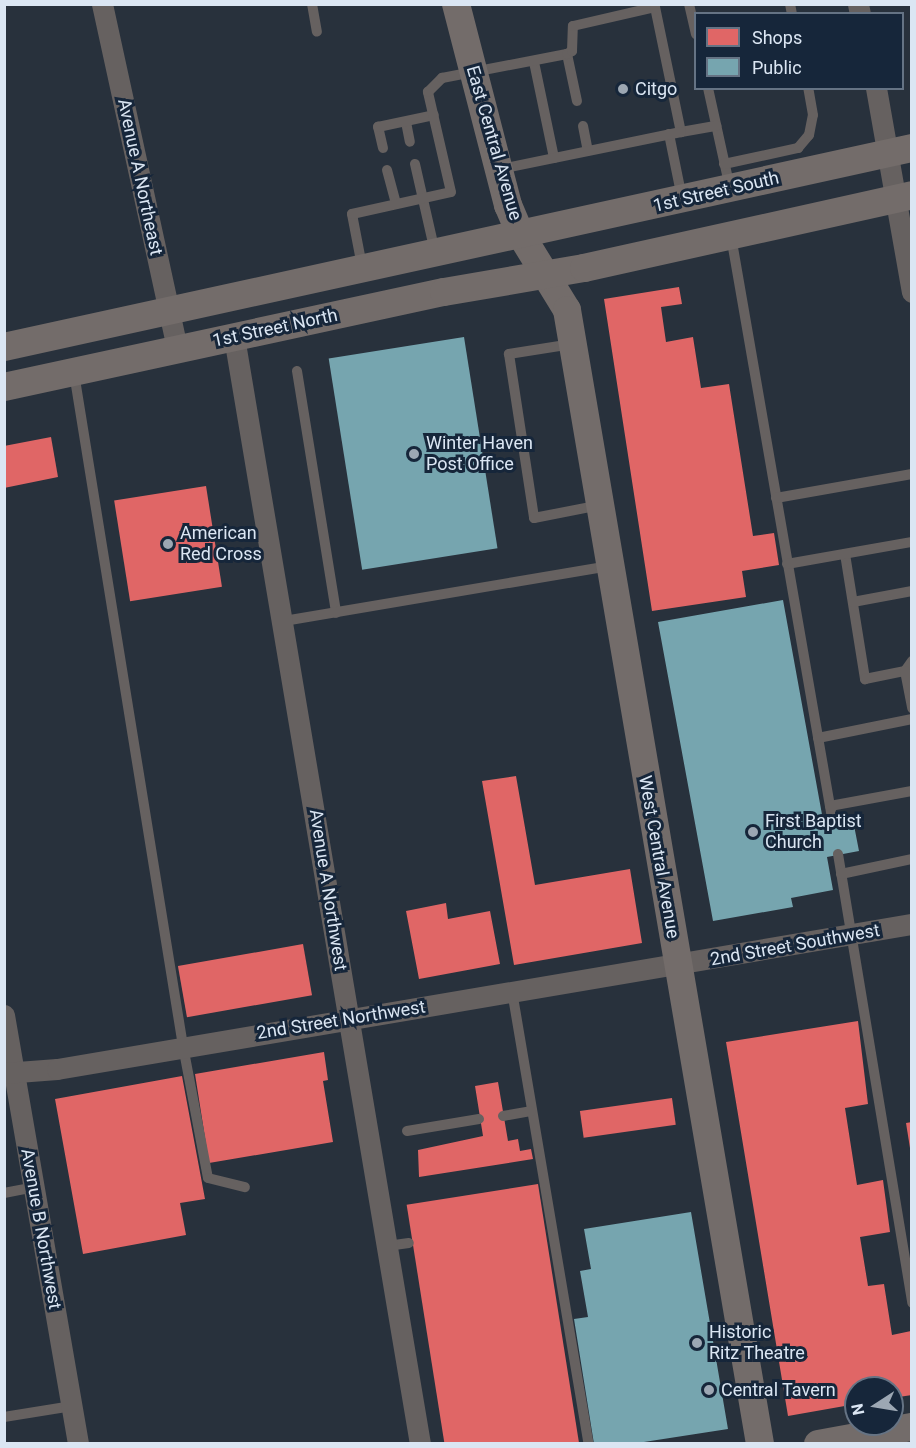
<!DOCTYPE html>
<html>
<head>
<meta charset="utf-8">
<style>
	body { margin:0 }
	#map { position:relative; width:916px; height:1448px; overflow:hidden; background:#28313c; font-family:Roboto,sans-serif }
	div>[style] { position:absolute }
	.shops>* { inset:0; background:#e06666; transform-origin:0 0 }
	.public>* { inset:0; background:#76a5af; transform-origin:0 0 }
	.lane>* { height:10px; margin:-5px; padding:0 5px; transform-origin:5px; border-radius:5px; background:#666160 }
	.street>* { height:21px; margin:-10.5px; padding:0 10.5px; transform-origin:10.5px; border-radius:10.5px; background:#666160 }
	.secondary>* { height:28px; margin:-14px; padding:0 14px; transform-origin:14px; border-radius:14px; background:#736c6a }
	.dots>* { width:16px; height:16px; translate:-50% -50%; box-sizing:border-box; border:3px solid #16263a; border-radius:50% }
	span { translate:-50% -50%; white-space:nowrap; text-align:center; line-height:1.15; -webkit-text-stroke:6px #16263a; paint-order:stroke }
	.poi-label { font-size:18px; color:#dbe6f3 }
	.left { translate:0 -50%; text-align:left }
	.street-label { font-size:18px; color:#dbe6f3 }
	.frame { position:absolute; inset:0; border:6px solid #dbe6f3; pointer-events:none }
	.legend { position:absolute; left:694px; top:12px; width:210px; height:78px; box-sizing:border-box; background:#16263a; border:2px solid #657384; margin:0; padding:8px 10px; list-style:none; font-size:18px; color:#dbe6f3 }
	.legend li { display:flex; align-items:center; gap:12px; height:30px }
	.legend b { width:30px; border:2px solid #657384 }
	.north { position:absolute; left:844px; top:1376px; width:60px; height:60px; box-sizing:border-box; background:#16263a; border:2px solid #657384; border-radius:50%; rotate:258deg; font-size:16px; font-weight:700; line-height:24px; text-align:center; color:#dbe6f3 }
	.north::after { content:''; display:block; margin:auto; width:21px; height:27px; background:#9ca7b3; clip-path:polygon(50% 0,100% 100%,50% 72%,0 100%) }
</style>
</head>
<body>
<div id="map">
	<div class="shops">
		<i style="clip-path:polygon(679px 287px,682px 304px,661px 307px,666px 342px,693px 337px,701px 388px,729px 384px,753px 536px,774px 533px,779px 565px,742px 571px,746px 597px,652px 611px,604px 299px)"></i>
		<i style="clip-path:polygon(51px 437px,58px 477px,4px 488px,4px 446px)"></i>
		<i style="left:206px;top:486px;width:102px;height:93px;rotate:81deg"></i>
		<i style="clip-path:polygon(516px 776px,535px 885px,630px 869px,642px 943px,514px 965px,482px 781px)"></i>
		<i style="clip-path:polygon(446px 903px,448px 919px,490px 911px,500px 964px,419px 979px,406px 911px)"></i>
		<i style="left:303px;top:944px;width:52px;height:127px;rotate:80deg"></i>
		<i style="clip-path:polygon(858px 1021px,868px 1104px,845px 1108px,857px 1185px,883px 1180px,890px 1232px,860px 1237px,868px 1286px,884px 1284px,892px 1335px,911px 1331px,912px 1395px,892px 1398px,892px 1388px,856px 1388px,856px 1404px,788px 1416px,726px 1042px)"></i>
		<i style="clip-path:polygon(324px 1052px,328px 1080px,323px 1081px,333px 1142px,209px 1163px,195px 1074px)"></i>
		<i style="clip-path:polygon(182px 1076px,205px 1199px,180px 1203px,186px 1235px,83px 1254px,55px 1099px)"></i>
		<i style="clip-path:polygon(498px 1082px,508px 1141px,518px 1139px,520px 1151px,531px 1149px,533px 1159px,419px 1177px,418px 1150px,483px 1136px,475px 1086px)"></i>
		<i style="left:672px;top:1098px;width:27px;height:93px;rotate:82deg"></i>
		<i style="clip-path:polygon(912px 1122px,912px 1148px,910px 1148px,906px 1123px)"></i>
		<i style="left:538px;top:1184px;width:263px;height:133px;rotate:81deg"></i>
	</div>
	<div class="public">
		<i style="left:464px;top:337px;width:214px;height:137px;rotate:81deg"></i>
		<i style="clip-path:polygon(783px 600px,823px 820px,852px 815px,859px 851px,827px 857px,833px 890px,791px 898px,793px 907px,713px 921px,658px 622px)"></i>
		<i style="clip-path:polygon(691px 1212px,728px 1429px,631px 1444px,594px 1444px,574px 1319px,588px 1317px,580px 1271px,591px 1269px,584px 1229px)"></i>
	</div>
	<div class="lane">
		<i style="left:312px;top:4px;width:28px;rotate:80deg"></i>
		<i style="left:689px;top:4px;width:31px;rotate:77deg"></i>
		<i style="left:790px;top:4px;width:10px;rotate:79deg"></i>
		<i style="left:567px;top:54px;width:48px;rotate:78deg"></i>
		<i style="left:534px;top:62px;width:98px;rotate:78.2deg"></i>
		<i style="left:708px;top:88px;width:102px;rotate:77.6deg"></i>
		<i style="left:406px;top:122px;width:20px;rotate:79deg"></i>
		<i style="left:583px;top:126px;width:25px;rotate:79deg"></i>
		<i style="left:681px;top:132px;width:36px;rotate:-10deg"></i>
		<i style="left:669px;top:134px;width:65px;rotate:78.5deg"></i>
		<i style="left:383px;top:148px;width:22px;rotate:-103deg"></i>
		<i style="left:378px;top:127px;width:57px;rotate:-12.1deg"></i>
		<i style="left:415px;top:164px;width:90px;rotate:77.2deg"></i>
		<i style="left:724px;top:164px;width:76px;rotate:-12.2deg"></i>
		<i style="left:798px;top:148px;width:17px;rotate:-50deg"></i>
		<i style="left:809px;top:135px;width:20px;rotate:-79deg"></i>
		<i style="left:813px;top:115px;width:27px;rotate:-100deg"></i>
		<i style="left:387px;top:170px;width:35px;rotate:75deg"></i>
		<i style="left:731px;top:236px;width:591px;rotate:80.15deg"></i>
		<i style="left:362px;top:266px;width:53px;rotate:-100.9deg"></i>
		<i style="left:352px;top:214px;width:101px;rotate:-12.5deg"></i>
		<i style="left:451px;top:192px;width:103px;rotate:-103deg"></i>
		<i style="left:428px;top:92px;width:20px;rotate:-45deg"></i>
		<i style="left:442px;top:78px;width:127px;rotate:-10.9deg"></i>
		<i style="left:567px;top:54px;width:6px;rotate:-31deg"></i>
		<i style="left:572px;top:51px;width:25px;rotate:-88deg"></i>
		<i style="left:573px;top:26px;width:84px;rotate:-13deg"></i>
		<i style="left:655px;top:7px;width:128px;rotate:78.3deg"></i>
		<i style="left:681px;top:132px;width:184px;rotate:168.4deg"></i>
		<i style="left:572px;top:344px;width:64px;rotate:171deg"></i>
		<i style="left:509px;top:354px;width:166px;rotate:81.3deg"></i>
		<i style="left:534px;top:518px;width:67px;rotate:-11.1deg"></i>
		<i style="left:297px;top:371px;width:245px;rotate:80.8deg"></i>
		<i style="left:74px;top:373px;width:682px;rotate:80.8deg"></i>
		<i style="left:183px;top:1046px;width:134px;rotate:79.3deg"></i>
		<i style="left:208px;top:1178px;width:38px;rotate:14deg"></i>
		<i style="left:776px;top:498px;width:138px;rotate:-10deg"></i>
		<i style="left:845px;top:554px;width:127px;rotate:80.9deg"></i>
		<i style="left:865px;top:679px;width:41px;rotate:-11.3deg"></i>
		<i style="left:787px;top:564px;width:127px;rotate:-10deg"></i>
		<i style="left:853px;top:602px;width:60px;rotate:-10.6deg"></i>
		<i style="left:284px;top:621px;width:330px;rotate:-9.6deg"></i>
		<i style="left:912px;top:661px;width:12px;rotate:125deg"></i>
		<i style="left:905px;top:671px;width:38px;rotate:79deg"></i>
		<i style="left:818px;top:738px;width:96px;rotate:-11.4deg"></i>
		<i style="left:830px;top:806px;width:83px;rotate:-10.4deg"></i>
		<i style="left:838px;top:854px;width:455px;rotate:80.6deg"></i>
		<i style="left:841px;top:874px;width:73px;rotate:-11.9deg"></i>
		<i style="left:512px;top:991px;width:459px;rotate:80.4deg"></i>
		<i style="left:503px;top:1116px;width:28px;rotate:-10deg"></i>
		<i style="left:407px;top:1131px;width:73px;rotate:-9.5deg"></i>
		<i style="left:4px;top:1193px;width:31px;rotate:-11deg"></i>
		<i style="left:387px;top:1246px;width:22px;rotate:-8deg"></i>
		<i style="left:4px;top:1417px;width:69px;rotate:-9.2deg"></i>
	</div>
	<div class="street">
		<i style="left:102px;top:4px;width:353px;rotate:77.7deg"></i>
		<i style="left:858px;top:4px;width:10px;rotate:79deg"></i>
		<i style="left:876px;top:88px;width:207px;rotate:80deg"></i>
		<i style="left:234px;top:337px;width:1123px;rotate:80.46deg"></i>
		<i style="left:4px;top:1015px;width:435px;rotate:80.2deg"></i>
		<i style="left:4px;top:1073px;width:53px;rotate:-4.3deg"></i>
		<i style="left:57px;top:1069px;width:867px;rotate:-9.63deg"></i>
	</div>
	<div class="secondary">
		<i style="left:456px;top:4px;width:208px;rotate:75.5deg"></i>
		<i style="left:508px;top:205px;width:33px;rotate:67deg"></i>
		<i style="left:521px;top:235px;width:88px;rotate:58.5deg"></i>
		<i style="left:567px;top:310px;width:1150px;rotate:80.34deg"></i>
		<i style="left:4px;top:347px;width:930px;rotate:-12.36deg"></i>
		<i style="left:4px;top:387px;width:450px;rotate:-12.2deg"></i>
		<i style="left:444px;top:292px;width:142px;rotate:-9.7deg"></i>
		<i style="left:584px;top:268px;width:336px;rotate:-12.5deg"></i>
		<i style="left:818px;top:1444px;width:96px;rotate:-10.3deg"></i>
	</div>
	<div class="dots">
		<i style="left:623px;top:89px;background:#9ca7b3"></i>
		<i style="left:414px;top:454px;background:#9ca7b3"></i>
		<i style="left:168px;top:544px;background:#9ca7b3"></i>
		<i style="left:753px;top:832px;background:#9ca7b3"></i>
		<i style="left:697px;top:1343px;background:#9ca7b3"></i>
		<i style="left:709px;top:1390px;background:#9ca7b3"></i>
	</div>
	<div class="poi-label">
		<span class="left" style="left:635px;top:89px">Citgo</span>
		<span class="left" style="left:426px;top:454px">Winter Haven<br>Post Office</span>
		<span class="left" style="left:180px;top:544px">American<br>Red Cross</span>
		<span class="left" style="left:765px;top:832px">First Baptist<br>Church</span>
		<span class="left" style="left:709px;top:1343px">Historic<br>Ritz Theatre</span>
		<span class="left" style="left:721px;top:1390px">Central Tavern</span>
	</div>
	<div class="street-label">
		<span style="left:494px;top:143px;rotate:74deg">East Central Avenue</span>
		<span style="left:140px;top:177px;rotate:78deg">Avenue A Northeast</span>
		<span style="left:716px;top:192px;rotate:-13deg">1st Street South</span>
		<span style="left:275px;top:328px;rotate:-12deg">1st Street North</span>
		<span style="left:659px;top:857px;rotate:80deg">West Central Avenue</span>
		<span style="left:328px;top:890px;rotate:81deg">Avenue A Northwest</span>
		<span style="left:795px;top:945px;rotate:-10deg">2nd Street Southwest</span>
		<span style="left:341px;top:1020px;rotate:-9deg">2nd Street Northwest</span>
		<span style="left:41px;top:1229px;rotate:80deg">Avenue B Northwest</span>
	</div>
	<div class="frame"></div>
	<ul class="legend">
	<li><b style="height:16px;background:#e06666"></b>Shops</li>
	<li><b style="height:16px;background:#76a5af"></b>Public</li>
	</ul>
	<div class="north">N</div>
</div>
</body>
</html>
